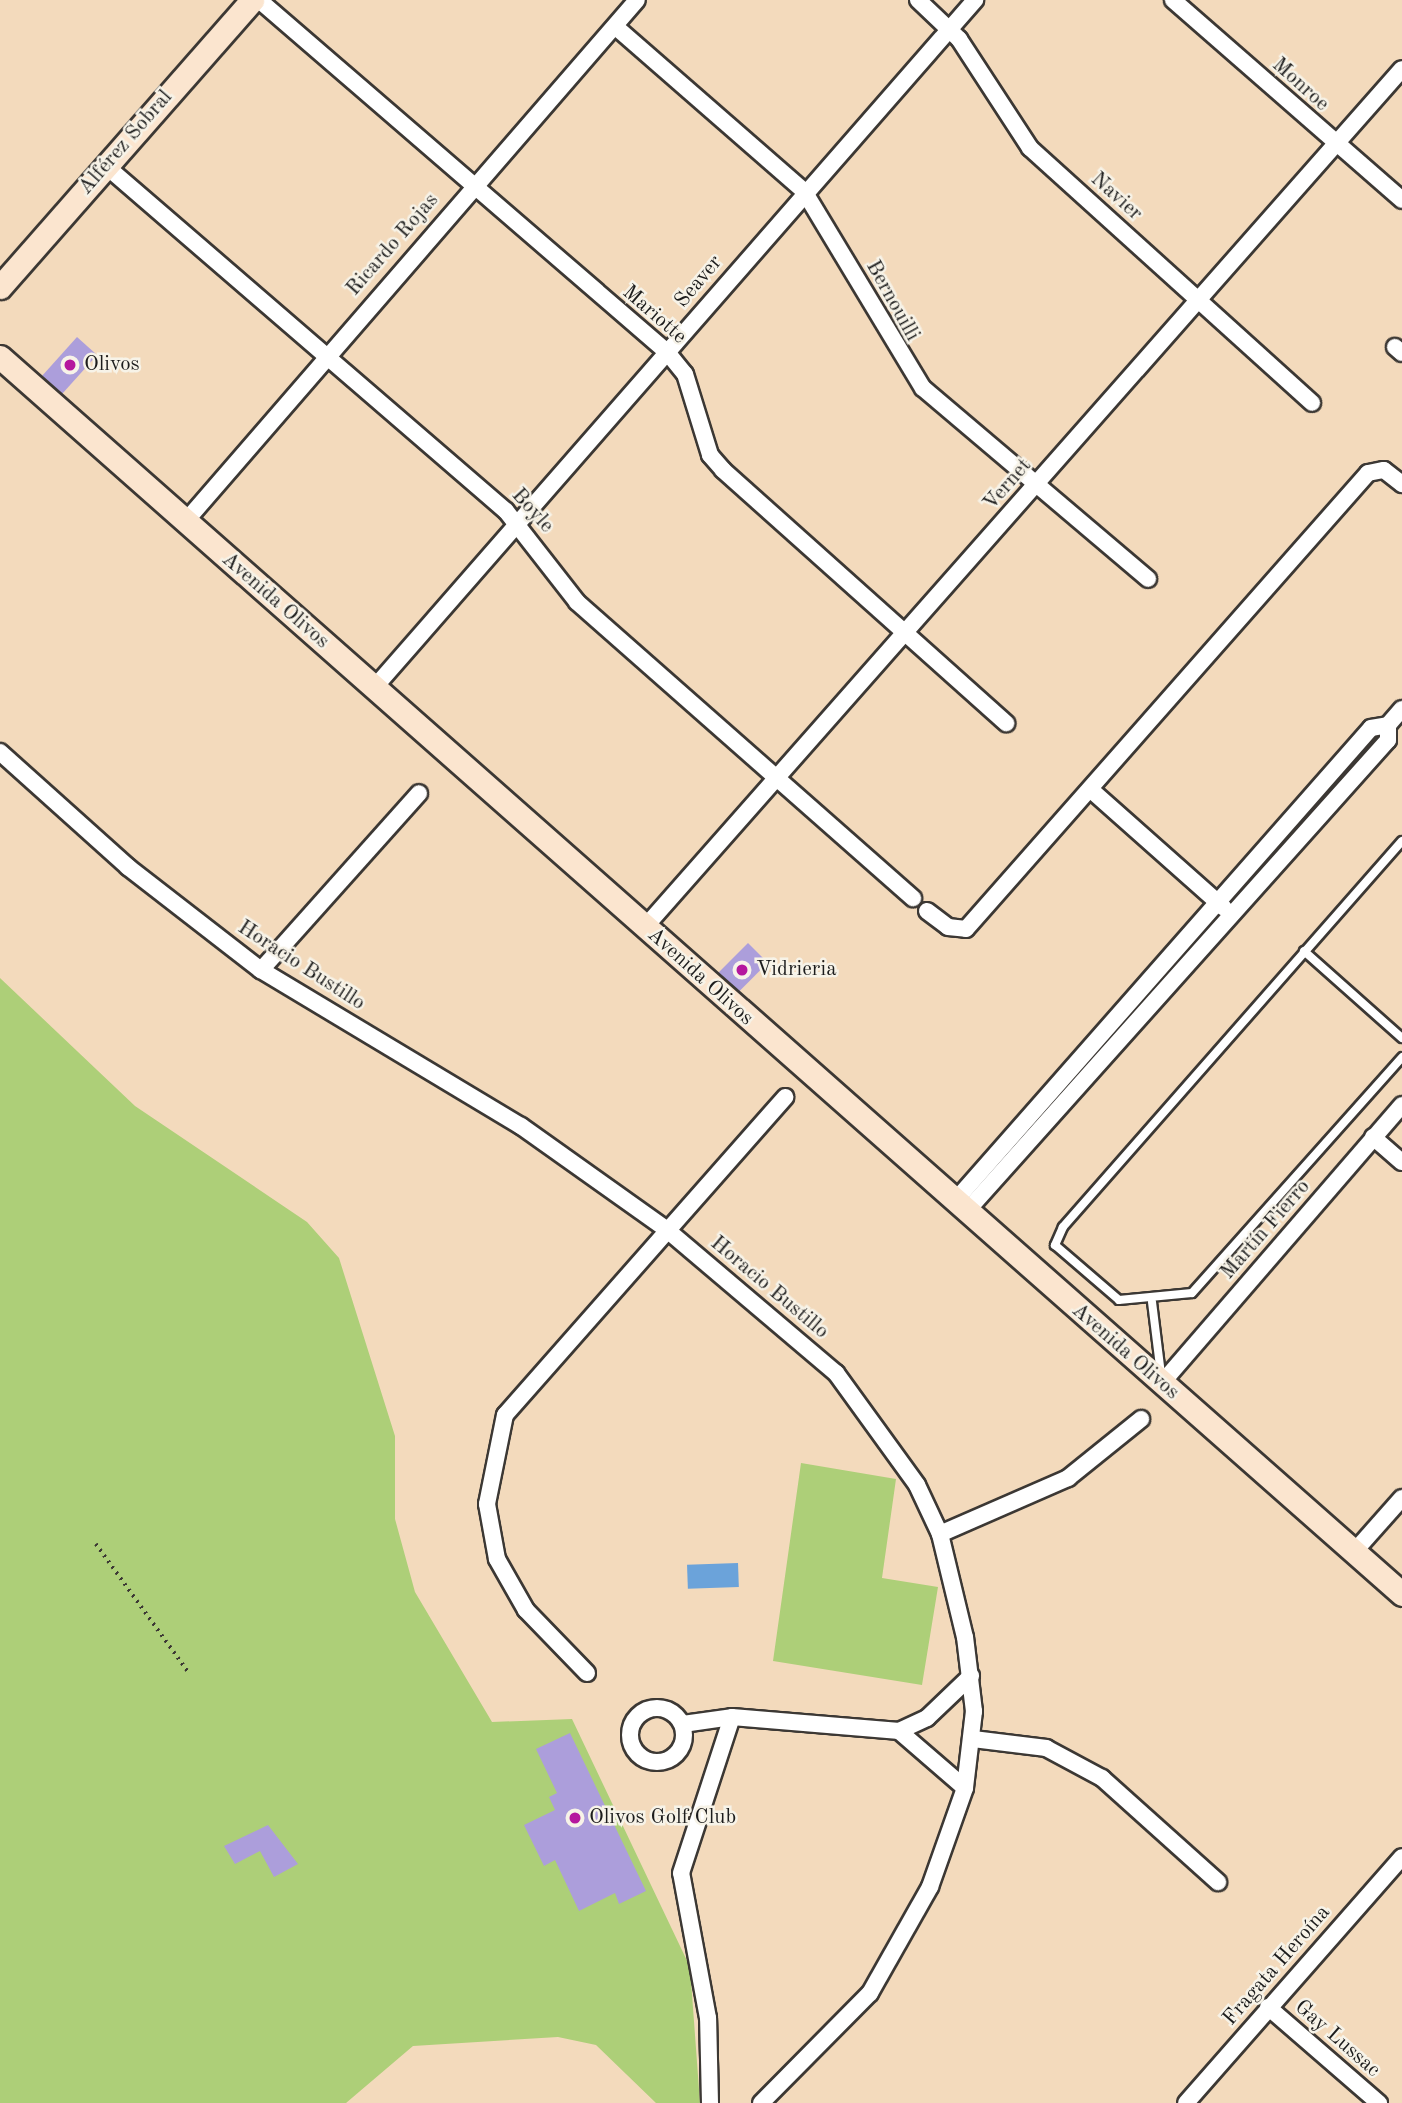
<!DOCTYPE html>
<html>
<head>
<meta charset="utf-8">
<style>
	body { margin:0 }
	#map { position:relative; width:1402px; height:2103px; overflow:hidden; background:#f3dabc; font-family:"Old Standard TT",serif }
	div>[style] { position:absolute }
	.green>* { inset:0; background:#adcf78 }
	.water>* { inset:0; background:#6ba3da; transform-origin:0 0 }
	.building>* { inset:0; background:#ac9edb; transform-origin:0 0 }
	.path>* { height:3.5px; margin-top:-1.75px; transform-origin:0; background:repeating-linear-gradient(90deg,#3c3834 0 2px,transparent 0 7px) }
	.roads { filter:drop-shadow(2px 0 #3c3834) drop-shadow(-2px 0 #3c3834) drop-shadow(0 2px #3c3834) drop-shadow(0 -2px #3c3834) }
	.lane>* { height:8px; margin:-4px; padding:0 4px; transform-origin:4px; border-radius:4px; background:#fff }
	.street>* { height:16px; margin:-8px; padding:0 8px; transform-origin:8px; border-radius:8px; background:#fff }
	.street>.ring { margin:-8px; padding:0; box-sizing:content-box; background:none; border:16px solid #fff; border-radius:50% }
	.secondary>* { height:23px; margin:-11.5px; padding:0 11.5px; transform-origin:11.5px; border-radius:11.5px; background:#fbe5cf }
	.dots>* { width:19px; height:19px; translate:-50% -50%; box-sizing:border-box; border:4px solid #f7f3e8; border-radius:50% }
	span { translate:-50% -50%; white-space:nowrap; text-align:center; line-height:1.15; -webkit-text-stroke:5px #f7f3e8; paint-order:stroke }
	.street-label { font-size:21px; color:#1c1c1c }
	.poi-label { font-size:21px; color:#1c1c1c }
	.left { translate:0 -50%; text-align:left }
</style>
</head>
<body>
<div id="map">
	<div class="green">
		<i style="clip-path:polygon(0 978px,135px 1106px,307px 1222px,339px 1258px,395px 1436px,395px 1519px,415px 1592px,492px 1722px,572px 1719px,690px 1967px,700px 2103px,656px 2103px,596px 2045px,558px 2037px,413px 2046px,346px 2103px,0 2103px)"></i>
		<i style="clip-path:polygon(801px 1463px,896px 1479px,882px 1578px,938px 1587px,922px 1685px,773px 1661px)"></i>
	</div>
	<div class="water">
		<i style="left:738px;top:1563px;width:24px;height:51px;rotate:88deg"></i>
	</div>
	<div class="building">
		<i style="left:77px;top:337px;width:27px;height:52px;rotate:42deg"></i>
		<i style="left:748px;top:943px;width:28px;height:42px;rotate:45deg"></i>
		<i style="clip-path:polygon(570px 1733px,646px 1891px,619px 1904px,615px 1893px,579px 1911px,555px 1860px,544px 1866px,524px 1825px,555px 1810px,549px 1797px,557px 1793px,536px 1749px)"></i>
		<i style="clip-path:polygon(268px 1825px,298px 1864px,274px 1877px,260px 1851px,235px 1864px,224px 1846px)"></i>
	</div>
	<div class="path">
		<i style="left:96px;top:1544px;width:159px;rotate:54.2deg"></i>
	</div>
	<div class="roads">
		<div class="lane">
			<i style="left:1402px;top:841px;width:514px;rotate:131.29deg"></i>
			<i style="left:1063px;top:1227px;width:20px;rotate:114deg"></i>
			<i style="left:1055px;top:1245px;width:84px;rotate:40.7deg"></i>
			<i style="left:1119px;top:1300px;width:73px;rotate:-5.5deg"></i>
			<i style="left:1192px;top:1293px;width:316px;rotate:-48.3deg"></i>
			<i style="left:1304px;top:951px;width:131px;rotate:41.6deg"></i>
			<i style="left:1152px;top:1302px;width:73px;rotate:82.9deg"></i>
		</div>
		<div class="street">
			<i style="left:259px;top:0;width:539px;rotate:40.79deg"></i>
			<i style="left:667px;top:352px;width:28px;rotate:51deg"></i>
			<i style="left:685px;top:374px;width:85px;rotate:72.8deg"></i>
			<i style="left:710px;top:455px;width:20px;rotate:49deg"></i>
			<i style="left:723px;top:470px;width:380px;rotate:41.8deg"></i>
			<i style="left:918px;top:0;width:57px;rotate:43.6deg"></i>
			<i style="left:959px;top:39px;width:130px;rotate:56.9deg"></i>
			<i style="left:1030px;top:148px;width:380px;rotate:42.1deg"></i>
			<i style="left:1173px;top:0;width:304px;rotate:41.1deg"></i>
			<i style="left:617px;top:28px;width:248px;rotate:41.1deg"></i>
			<i style="left:804px;top:191px;width:230px;rotate:58.9deg"></i>
			<i style="left:923px;top:388px;width:295px;rotate:40.3deg"></i>
			<i style="left:106px;top:166px;width:528px;rotate:40.78deg"></i>
			<i style="left:506px;top:511px;width:115px;rotate:52deg"></i>
			<i style="left:577px;top:602px;width:448px;rotate:41.4deg"></i>
			<i style="left:1395px;top:347px;width:9px;rotate:41deg"></i>
			<i style="left:185px;top:522px;width:690px;rotate:-49.11deg"></i>
			<i style="left:374px;top:688px;width:914px;rotate:-48.86deg"></i>
			<i style="left:1388px;top:725px;width:21px;rotate:-49deg"></i>
			<i style="left:0;top:752px;width:172px;rotate:41.9deg"></i>
			<i style="left:128px;top:867px;width:168px;rotate:37.8deg"></i>
			<i style="left:261px;top:970px;width:303px;rotate:31deg"></i>
			<i style="left:521px;top:1126px;width:178px;rotate:35.4deg"></i>
			<i style="left:666px;top:1229px;width:223px;rotate:40.3deg"></i>
			<i style="left:836px;top:1373px;width:138px;rotate:54.1deg"></i>
			<i style="left:917px;top:1485px;width:54px;rotate:64.9deg"></i>
			<i style="left:940px;top:1534px;width:106px;rotate:76.4deg"></i>
			<i style="left:965px;top:1637px;width:75px;rotate:83.1deg"></i>
			<i style="left:974px;top:1711px;width:78px;rotate:96.7deg"></i>
			<i style="left:965px;top:1788px;width:105px;rotate:109.5deg"></i>
			<i style="left:930px;top:1887px;width:122px;rotate:119.5deg"></i>
			<i style="left:870px;top:1993px;width:155px;rotate:134.7deg"></i>
			<i style="left:1090px;top:789px;width:179px;rotate:41.6deg"></i>
			<i style="left:927px;top:911px;width:26px;rotate:37deg"></i>
			<i style="left:948px;top:927px;width:18px;rotate:6deg"></i>
			<i style="left:966px;top:929px;width:608px;rotate:-48.6deg"></i>
			<i style="left:1368px;top:473px;width:16px;rotate:-11deg"></i>
			<i style="left:1384px;top:470px;width:23px;rotate:38deg"></i>
			<i style="left:645px;top:927px;width:1144px;rotate:-48.58deg"></i>
			<i style="left:261px;top:970px;width:237px;rotate:-48.2deg"></i>
			<i style="left:1373px;top:1137px;width:38px;rotate:41deg"></i>
			<i style="left:954px;top:1202px;width:631px;rotate:-48.66deg"></i>
			<i style="left:1371px;top:728px;width:17px;rotate:-10deg"></i>
			<i style="left:1388px;top:725px;width:15px;rotate:90deg"></i>
			<i style="left:1388px;top:740px;width:633px;rotate:131.8deg"></i>
			<i style="left:1162px;top:1383px;width:367px;rotate:-49.2deg"></i>
			<i style="left:940px;top:1534px;width:140px;rotate:-23.6deg"></i>
			<i style="left:1068px;top:1478px;width:94px;rotate:-38.9deg"></i>
			<i style="left:1354px;top:1552px;width:72px;rotate:-48.4deg"></i>
			<i style="left:587px;top:1673px;width:88px;rotate:-134.1deg"></i>
			<i style="left:526px;top:1610px;width:59px;rotate:-119.6deg"></i>
			<i style="left:497px;top:1559px;width:56px;rotate:-100.3deg"></i>
			<i style="left:487px;top:1504px;width:91px;rotate:-78.6deg"></i>
			<i style="left:505px;top:1415px;width:424px;rotate:-48.6deg"></i>
			<i class="ring" style="left:630px;top:1708px;width:38px;height:38px"></i>
			<i style="left:683px;top:1724px;width:49px;rotate:-8.1deg"></i>
			<i style="left:732px;top:1717px;width:168px;rotate:4.8deg"></i>
			<i style="left:899px;top:1731px;width:31px;rotate:-25deg"></i>
			<i style="left:927px;top:1718px;width:61px;rotate:-43.7deg"></i>
			<i style="left:899px;top:1731px;width:87px;rotate:40.8deg"></i>
			<i style="left:973px;top:1739px;width:74px;rotate:7deg"></i>
			<i style="left:1046px;top:1748px;width:64px;rotate:28.2deg"></i>
			<i style="left:1102px;top:1778px;width:156px;rotate:41.9deg"></i>
			<i style="left:1268px;top:2007px;width:147px;rotate:40.9deg"></i>
			<i style="left:710px;top:2103px;width:85px;rotate:-91.3deg"></i>
			<i style="left:708px;top:2018px;width:147px;rotate:-100.5deg"></i>
			<i style="left:681px;top:1873px;width:164px;rotate:-71.9deg"></i>
			<i style="left:1186px;top:2103px;width:327px;rotate:-48.7deg"></i>
		</div>
		<div class="secondary">
			<i style="left:0;top:287px;width:382px;rotate:-48.7deg"></i>
			<i style="left:0;top:357px;width:1870px;rotate:41.42deg"></i>
		</div>
	</div>
	<div class="dots">
		<i style="left:70px;top:365px;background:#b5179e"></i>
		<i style="left:742px;top:970px;background:#b5179e"></i>
		<i style="left:575px;top:1818px;background:#b5179e"></i>
	</div>
	<div class="street-label">
		<span style="left:1300px;top:85px;rotate:42deg">Monroe</span>
		<span style="left:126px;top:143px;rotate:-49deg">Alférez Sobral</span>
		<span style="left:1116px;top:197px;rotate:42deg">Navier</span>
		<span style="left:393px;top:245px;rotate:-49deg">Ricardo Rojas</span>
		<span style="left:699px;top:282px;rotate:-50deg">Seaver</span>
		<span style="left:892px;top:301px;rotate:61deg">Bernouilli</span>
		<span style="left:654px;top:315px;rotate:41deg">Mariotte</span>
		<span style="left:1008px;top:485px;rotate:-49deg">Vernet</span>
		<span style="left:532px;top:511px;rotate:48deg">Boyle</span>
		<span style="left:275px;top:601px;rotate:41deg">Avenida Olivos</span>
		<span style="left:301px;top:966px;rotate:33deg">Horacio Bustillo</span>
		<span style="left:700px;top:977px;rotate:42deg">Avenida Olivos</span>
		<span style="left:1266px;top:1230px;rotate:-49deg">Martín Fierro</span>
		<span style="left:769px;top:1288px;rotate:40deg">Horacio Bustillo</span>
		<span style="left:1125px;top:1352px;rotate:41deg">Avenida Olivos</span>
		<span style="left:1277px;top:1966px;rotate:-49deg">Fragata Heroína</span>
		<span style="left:1337px;top:2039px;rotate:41deg">Gay Lussac</span>
	</div>
	<div class="poi-label">
		<span class="left" style="left:84px;top:365px">Olivos</span>
		<span class="left" style="left:756px;top:970px">Vidrieria</span>
		<span class="left" style="left:589px;top:1818px">Olivos Golf Club</span>
	</div>
</div>
</body>
</html>
